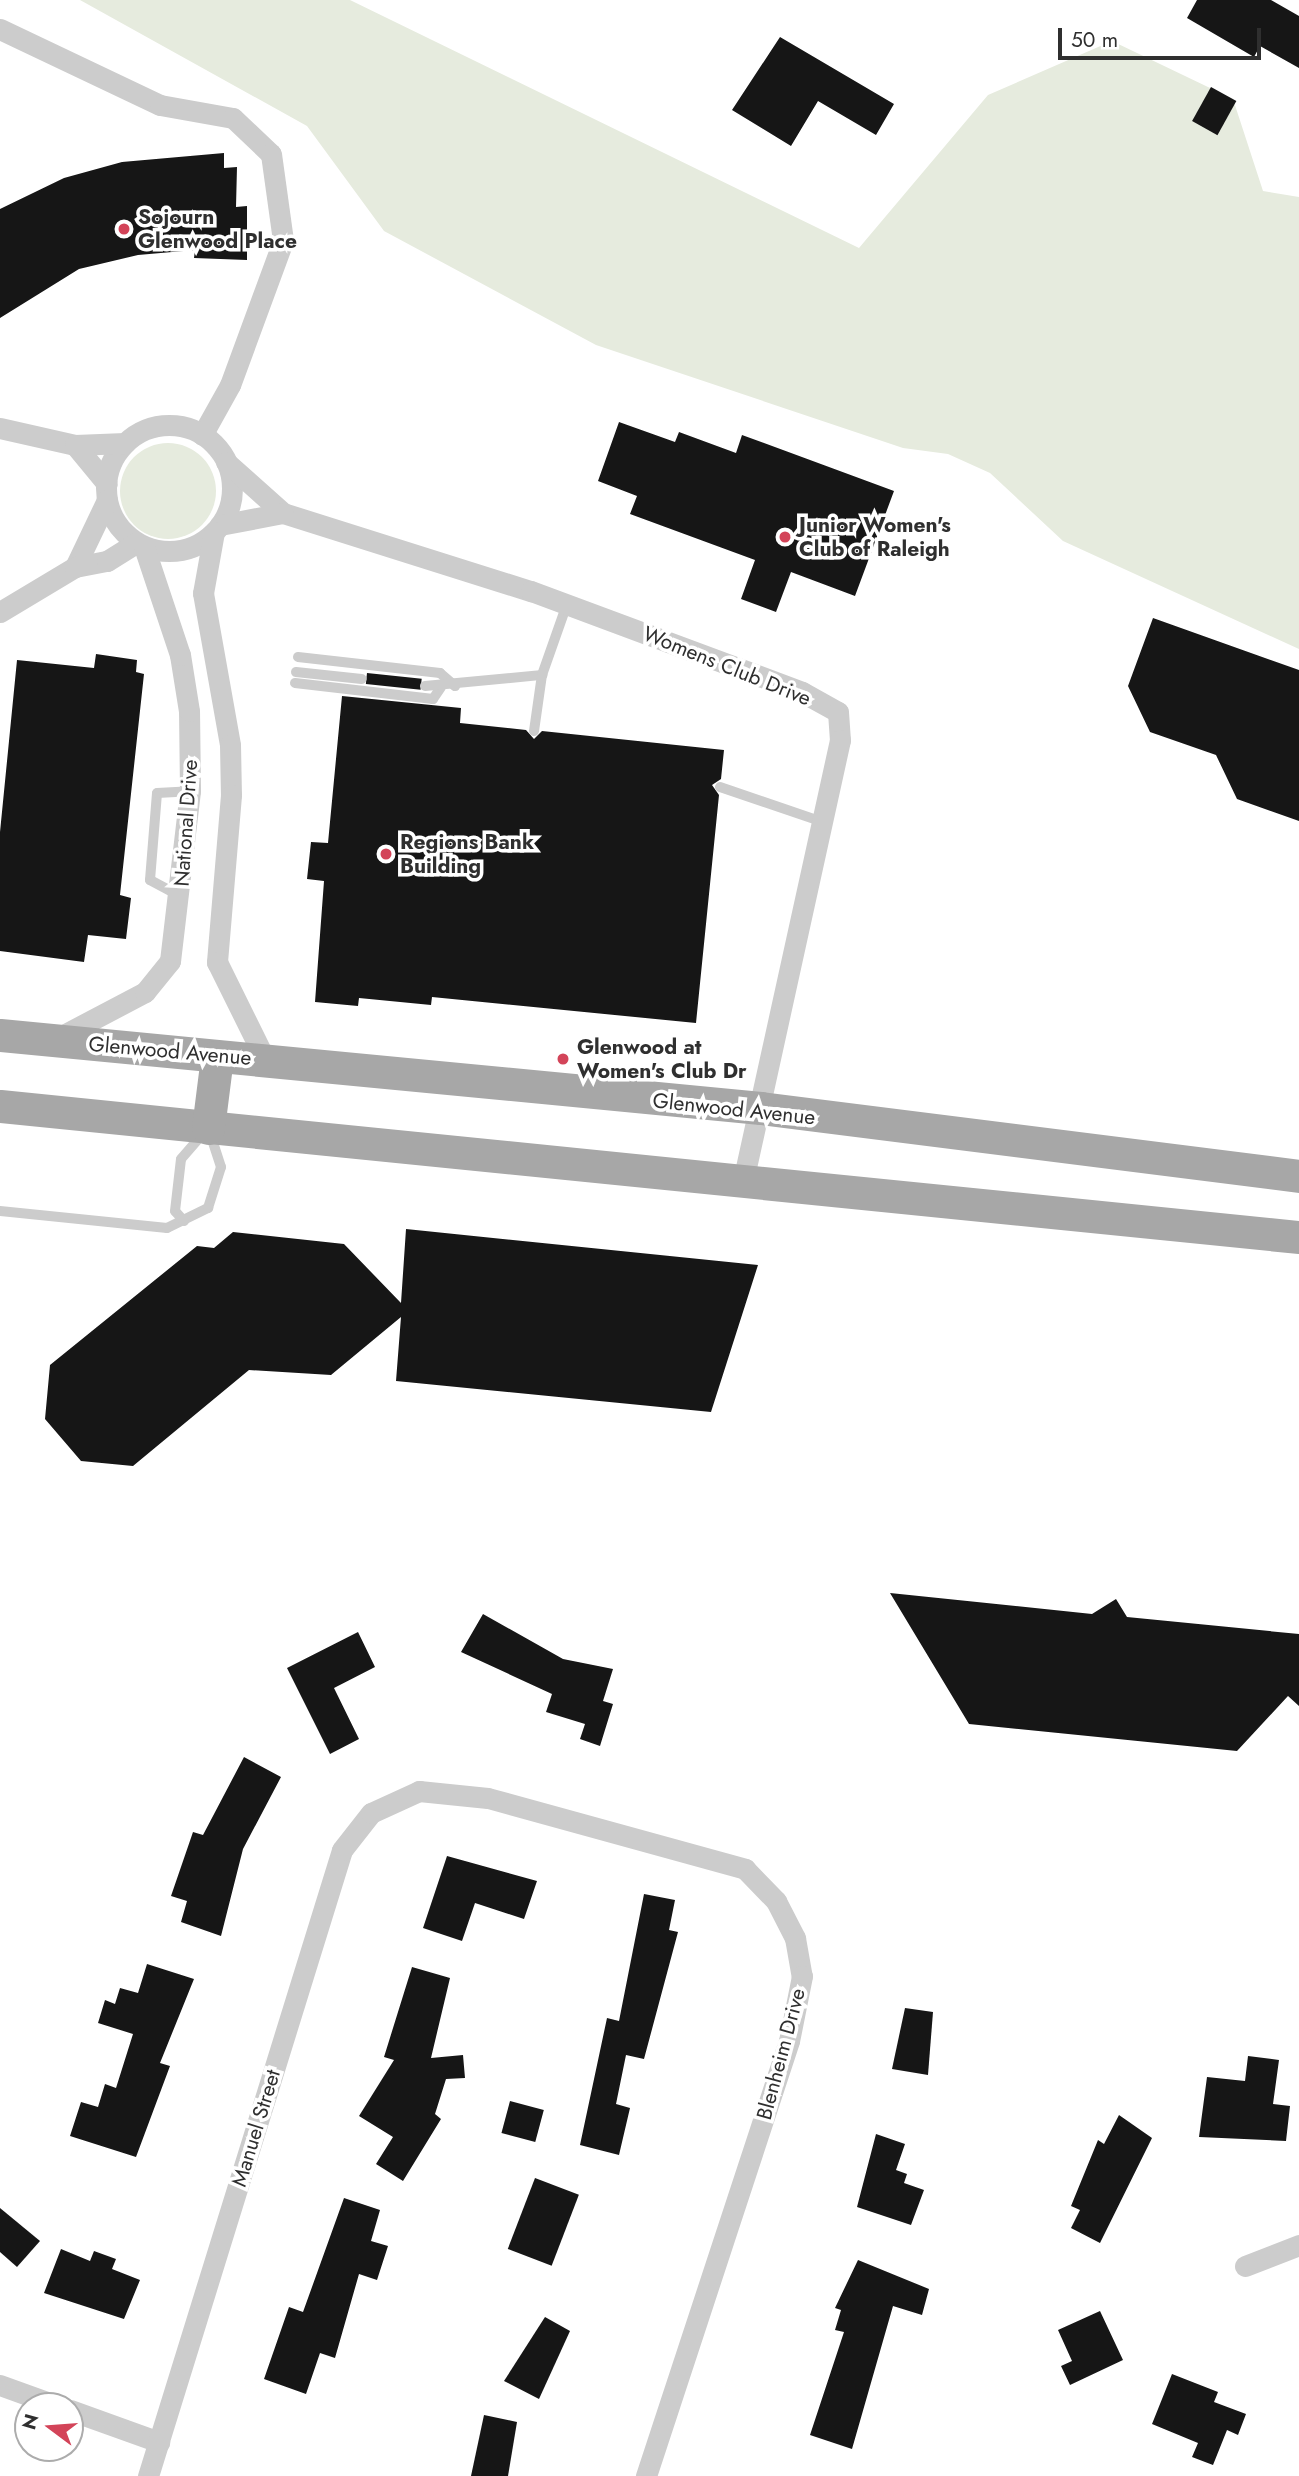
<!DOCTYPE html>
<html>
<head>
<meta charset="utf-8">
<style>
	body { margin:0 }
	#map { position:relative; width:1299px; height:2476px; overflow:hidden; background:#fff; font-family:Jost,sans-serif }
	div>[style] { position:absolute }
	.green>* { inset:0; background:#e6ebde }
	.round { border-radius:50% }
	.building>* { inset:0; background:#161616; transform-origin:0 0 }
	.service>* { height:10px; margin:-5px; padding:0 5px; transform-origin:5px; border-radius:5px; background:#ccc }
	.minor>* { height:21px; margin:-10.5px; padding:0 10.5px; transform-origin:10.5px; border-radius:10.5px; background:#ccc }
	.minor>.ring { margin:-10.5px; padding:0; box-sizing:content-box; background:none; border:21px solid #ccc; border-radius:50% }
	.primary>* { height:33px; margin:-16.5px; padding:0 16.5px; transform-origin:16.5px; border-radius:16.5px; background:#a7a7a7 }
	.dots>* { width:19px; height:19px; translate:-50% -50%; box-sizing:border-box; border:4px solid #fff; border-radius:50% }
	span { translate:-50% -50%; white-space:nowrap; text-align:center; line-height:1.15; -webkit-text-stroke:7px #fff; paint-order:stroke }
	.poi-label { font-size:21px; color:#2f2f2f; font-weight:700 }
	.left { translate:0 -50%; text-align:left }
	.street-label { font-size:21px; color:#2f2f2f }
	.north { position:absolute; left:14px; top:2392px; width:70px; height:70px; box-sizing:border-box; background:#fff; border:2px solid #acacac; border-radius:50%; rotate:286deg; font-size:19px; font-weight:700; line-height:28px; text-align:center; color:#2f2f2f }
	.north::after { content:''; display:block; margin:auto; width:24px; height:32px; background:#d34459; clip-path:polygon(50% 0,100% 100%,50% 72%,0 100%) }
	.scale { position:absolute; left:1058px; top:28px; width:203px; height:32px; box-sizing:border-box; border:4px solid #2f2f2f; border-top:0; padding-left:9px; font-size:21px; line-height:24px; white-space:nowrap; color:#2f2f2f; -webkit-text-stroke:5px #fff; paint-order:stroke }
</style>
</head>
<body>
<div id="map">
	<div class="green">
		<i style="clip-path:polygon(80px 0,350px 0,859px 248px,988px 95px,1112px 41px,1233px 99px,1263px 191px,1299px 197px,1299px 649px,1063px 541px,990px 473px,948px 454px,903px 448px,596px 345px,384px 231px,307px 126px)"></i>
		<i class="round" style="left:120px;top:443px;width:96px;height:96px"></i>
	</div>
	<div class="building">
		<i style="clip-path:polygon(1197px 0,1271px 0,1299px 16px,1299px 68px,1260px 46px,1254px 57px,1187px 18px)"></i>
		<i style="clip-path:polygon(780px 37px,894px 104px,876px 135px,818px 101px,791px 146px,732px 110px)"></i>
		<i style="left:1211px;top:87px;width:29px;height:39px;rotate:29deg"></i>
		<i style="clip-path:polygon(224px 153px,224px 168px,237px 167px,236px 207px,247px 206px,247px 260px,194px 258px,195px 250px,138px 255px,79px 269px,0 318px,0 209px,64px 178px,122px 162px)"></i>
		<i style="clip-path:polygon(619px 422px,675px 442px,679px 432px,736px 453px,742px 435px,894px 491px,855px 596px,791px 572px,776px 612px,741px 599px,755px 560px,630px 514px,637px 496px,598px 481px)"></i>
		<i style="clip-path:polygon(1153px 618px,1299px 670px,1299px 821px,1237px 799px,1216px 755px,1150px 732px,1128px 686px)"></i>
		<i style="clip-path:polygon(96px 654px,137px 660px,136px 672px,144px 674px,120px 895px,131px 898px,126px 939px,88px 935px,84px 962px,0 951px,0 832px,17px 660px,94px 668px)"></i>
		<i style="left:367px;top:673px;width:55px;height:11px;rotate:6deg"></i>
		<i style="clip-path:polygon(342px 696px,461px 708px,460px 723px,526px 730px,534px 739px,542px 731px,724px 750px,721px 779px,712px 785px,719px 795px,696px 1023px,432px 997px,431px 1005px,359px 998px,358px 1006px,315px 1002px,324px 881px,307px 879px,311px 842px,328px 843px)"></i>
		<i style="clip-path:polygon(406px 1229px,758px 1265px,711px 1412px,396px 1381px,401px 1317px,331px 1375px,249px 1370px,133px 1466px,81px 1461px,45px 1419px,50px 1365px,197px 1246px,214px 1248px,233px 1232px,344px 1244px,401px 1303px)"></i>
		<i style="clip-path:polygon(890px 1593px,1092px 1614px,1116px 1599px,1127px 1617px,1299px 1634px,1299px 1706px,1288px 1696px,1237px 1751px,969px 1724px)"></i>
		<i style="clip-path:polygon(483px 1614px,563px 1659px,613px 1669px,603px 1701px,613px 1704px,600px 1746px,580px 1739px,585px 1724px,546px 1712px,552px 1694px,461px 1652px)"></i>
		<i style="clip-path:polygon(358px 1632px,375px 1667px,334px 1688px,359px 1739px,330px 1754px,287px 1668px)"></i>
		<i style="clip-path:polygon(244px 1757px,281px 1777px,243px 1849px,221px 1936px,181px 1922px,187px 1901px,171px 1896px,193px 1832px,203px 1835px)"></i>
		<i style="clip-path:polygon(447px 1856px,537px 1881px,524px 1919px,475px 1903px,462px 1941px,423px 1928px)"></i>
		<i style="clip-path:polygon(644px 1894px,675px 1900px,669px 1930px,678px 1932px,644px 2059px,626px 2055px,616px 2104px,630px 2108px,619px 2155px,580px 2145px,607px 2018px,619px 2021px)"></i>
		<i style="clip-path:polygon(147px 1964px,194px 1979px,160px 2063px,170px 2066px,136px 2157px,70px 2136px,81px 2102px,98px 2107px,105px 2084px,116px 2088px,133px 2034px,98px 2023px,105px 2000px,115px 2004px,120px 1988px,138px 1993px)"></i>
		<i style="clip-path:polygon(412px 1967px,450px 1978px,431px 2058px,463px 2055px,465px 2078px,446px 2079px,435px 2114px,441px 2119px,403px 2181px,376px 2164px,393px 2137px,359px 2116px,394px 2060px,384px 2057px)"></i>
		<i style="clip-path:polygon(905px 2008px,933px 2012px,928px 2075px,892px 2069px)"></i>
		<i style="clip-path:polygon(1248px 2056px,1279px 2060px,1273px 2104px,1290px 2106px,1286px 2141px,1199px 2137px,1207px 2077px,1245px 2081px)"></i>
		<i style="left:510px;top:2101px;width:35px;height:33px;rotate:15deg"></i>
		<i style="clip-path:polygon(1119px 2115px,1152px 2138px,1100px 2243px,1071px 2228px,1080px 2210px,1071px 2206px,1098px 2140px,1104px 2144px)"></i>
		<i style="clip-path:polygon(876px 2134px,905px 2144px,896px 2170px,907px 2174px,904px 2183px,924px 2190px,911px 2225px,857px 2207px)"></i>
		<i style="left:535px;top:2178px;width:47px;height:76px;rotate:21deg"></i>
		<i style="clip-path:polygon(344px 2198px,380px 2210px,371px 2241px,388px 2246px,377px 2280px,359px 2274px,335px 2358px,320px 2353px,306px 2394px,264px 2379px,289px 2307px,303px 2312px)"></i>
		<i style="clip-path:polygon(0 2208px,40px 2241px,17px 2267px,0 2252px)"></i>
		<i style="clip-path:polygon(61px 2249px,90px 2261px,94px 2251px,116px 2259px,112px 2269px,140px 2280px,124px 2319px,44px 2293px)"></i>
		<i style="clip-path:polygon(858px 2260px,929px 2289px,922px 2315px,893px 2306px,852px 2449px,810px 2435px,844px 2332px,835px 2330px,841px 2310px,835px 2308px)"></i>
		<i style="clip-path:polygon(1100px 2311px,1123px 2360px,1070px 2385px,1061px 2366px,1072px 2361px,1058px 2330px)"></i>
		<i style="clip-path:polygon(545px 2317px,570px 2331px,539px 2399px,504px 2381px)"></i>
		<i style="clip-path:polygon(1172px 2374px,1218px 2392px,1214px 2402px,1246px 2414px,1238px 2435px,1227px 2430px,1213px 2465px,1192px 2457px,1198px 2443px,1152px 2424px)"></i>
		<i style="clip-path:polygon(484px 2415px,517px 2422px,508px 2476px,471px 2476px)"></i>
	</div>
	<div class="service">
		<i style="left:298px;top:657px;width:143px;rotate:6.4deg"></i>
		<i style="left:440px;top:673px;width:20px;rotate:41deg"></i>
		<i style="left:296px;top:672px;width:66px;rotate:6.1deg"></i>
		<i style="left:295px;top:683px;width:139px;rotate:6.6deg"></i>
		<i style="left:433px;top:699px;width:14px;rotate:-56deg"></i>
		<i style="left:425px;top:686px;width:118px;rotate:-5.4deg"></i>
		<i style="left:534px;top:731px;width:57px;rotate:-81.9deg"></i>
		<i style="left:542px;top:675px;width:75px;rotate:-70.6deg"></i>
		<i style="left:720px;top:787px;width:109px;rotate:18.8deg"></i>
		<i style="left:180px;top:896px;width:34px;rotate:-152deg"></i>
		<i style="left:150px;top:880px;width:87px;rotate:-85.4deg"></i>
		<i style="left:157px;top:793px;width:33px;rotate:-3deg"></i>
		<i style="left:0;top:1211px;width:168px;rotate:5.8deg"></i>
		<i style="left:167px;top:1228px;width:46px;rotate:-26deg"></i>
		<i style="left:208px;top:1208px;width:43px;rotate:-72.4deg"></i>
		<i style="left:221px;top:1167px;width:38px;rotate:-108deg"></i>
		<i style="left:184px;top:1221px;width:13px;rotate:-132deg"></i>
		<i style="left:175px;top:1211px;width:52px;rotate:-83.4deg"></i>
		<i style="left:181px;top:1159px;width:37px;rotate:-49deg"></i>
	</div>
	<div class="minor">
		<i style="left:0;top:29px;width:177px;rotate:25.4deg"></i>
		<i style="left:160px;top:105px;width:74px;rotate:10.1deg"></i>
		<i style="left:233px;top:118px;width:52px;rotate:43.5deg"></i>
		<i style="left:271px;top:154px;width:88px;rotate:82.1deg"></i>
		<i style="left:283px;top:241px;width:153px;rotate:110.2deg"></i>
		<i style="left:230px;top:385px;width:57px;rotate:119.2deg"></i>
		<i class="ring" style="left:106px;top:425px;width:105px;height:105px"></i>
		<i style="left:0;top:428px;width:77px;rotate:12.8deg"></i>
		<i style="left:75px;top:445px;width:50px;rotate:-2.3deg"></i>
		<i style="left:75px;top:445px;width:50px;rotate:50.6deg"></i>
		<i style="left:226px;top:462px;width:76px;rotate:41.8deg"></i>
		<i style="left:283px;top:513px;width:260px;rotate:17.5deg"></i>
		<i style="left:531px;top:591px;width:289px;rotate:20.4deg"></i>
		<i style="left:802px;top:692px;width:41px;rotate:29.1deg"></i>
		<i style="left:838px;top:712px;width:28px;rotate:86deg"></i>
		<i style="left:840px;top:740px;width:447px;rotate:102.4deg"></i>
		<i style="left:220px;top:525px;width:64px;rotate:-10.8deg"></i>
		<i style="left:214px;top:532px;width:62px;rotate:100.2deg"></i>
		<i style="left:203px;top:593px;width:154px;rotate:79.9deg"></i>
		<i style="left:230px;top:745px;width:50px;rotate:88.9deg"></i>
		<i style="left:231px;top:795px;width:168px;rotate:94.8deg"></i>
		<i style="left:217px;top:962px;width:108px;rotate:63.7deg"></i>
		<i style="left:75px;top:567px;width:74px;rotate:-64.5deg"></i>
		<i style="left:0;top:612px;width:87px;rotate:-31deg"></i>
		<i style="left:75px;top:567px;width:33px;rotate:-11deg"></i>
		<i style="left:107px;top:561px;width:34px;rotate:-32deg"></i>
		<i style="left:54px;top:1040px;width:103px;rotate:-27.8deg"></i>
		<i style="left:145px;top:992px;width:40px;rotate:-51deg"></i>
		<i style="left:170px;top:961px;width:171px;rotate:-83.3deg"></i>
		<i style="left:190px;top:791px;width:80px;rotate:-90.7deg"></i>
		<i style="left:189px;top:711px;width:57px;rotate:-99.1deg"></i>
		<i style="left:180px;top:655px;width:114px;rotate:-108.4deg"></i>
		<i style="left:1245px;top:2266px;width:58px;rotate:-21.3deg"></i>
		<i style="left:0;top:2385px;width:62px;rotate:19.9deg"></i>
		<i style="left:70px;top:2410px;width:95px;rotate:19.8deg"></i>
		<i style="left:148px;top:2476px;width:655px;rotate:-72.78deg"></i>
		<i style="left:342px;top:1850px;width:47px;rotate:-51.9deg"></i>
		<i style="left:371px;top:1813px;width:53px;rotate:-24.6deg"></i>
		<i style="left:419px;top:1791px;width:69px;rotate:5.8deg"></i>
		<i style="left:488px;top:1798px;width:267px;rotate:15.4deg"></i>
		<i style="left:745px;top:1869px;width:45px;rotate:45.9deg"></i>
		<i style="left:776px;top:1901px;width:42px;rotate:62.8deg"></i>
		<i style="left:795px;top:1938px;width:39px;rotate:80deg"></i>
		<i style="left:802px;top:1976px;width:66px;rotate:101.3deg"></i>
		<i style="left:789px;top:2041px;width:458px;rotate:108.2deg"></i>
	</div>
	<div class="primary">
		<i style="left:0;top:1035px;width:764px;rotate:5.48deg"></i>
		<i style="left:761px;top:1108px;width:542px;rotate:7.2deg"></i>
		<i style="left:0;top:1106px;width:1306px;rotate:5.76deg"></i>
		<i style="left:208px;top:1128px;width:72px;rotate:-82.8deg"></i>
	</div>
	<div class="dots">
		<i style="left:124px;top:229px;background:#d34459"></i>
		<i style="left:785px;top:537px;background:#d34459"></i>
		<i style="left:386px;top:854px;background:#d34459"></i>
		<i style="left:563px;top:1059px;background:#d34459"></i>
	</div>
	<div class="poi-label">
		<span class="left" style="left:138px;top:229px">Sojourn<br>Glenwood Place</span>
		<span class="left" style="left:799px;top:537px">Junior Women's<br>Club of Raleigh</span>
		<span class="left" style="left:400px;top:854px">Regions Bank<br>Building</span>
		<span class="left" style="left:577px;top:1059px">Glenwood at<br>Women's Club Dr</span>
	</div>
	<div class="street-label">
		<span style="left:727px;top:666px;rotate:22deg">Womens Club Drive</span>
		<span style="left:186px;top:823px;rotate:-86deg">National Drive</span>
		<span style="left:170px;top:1051px;rotate:5deg">Glenwood Avenue</span>
		<span style="left:734px;top:1109px;rotate:6deg">Glenwood Avenue</span>
		<span style="left:781px;top:2054px;rotate:-75deg">Blenheim Drive</span>
		<span style="left:256px;top:2128px;rotate:-73deg">Manuel Street</span>
	</div>
	<div class="north">N</div>
	<div class="scale">50 m</div>
</div>
</body>
</html>
